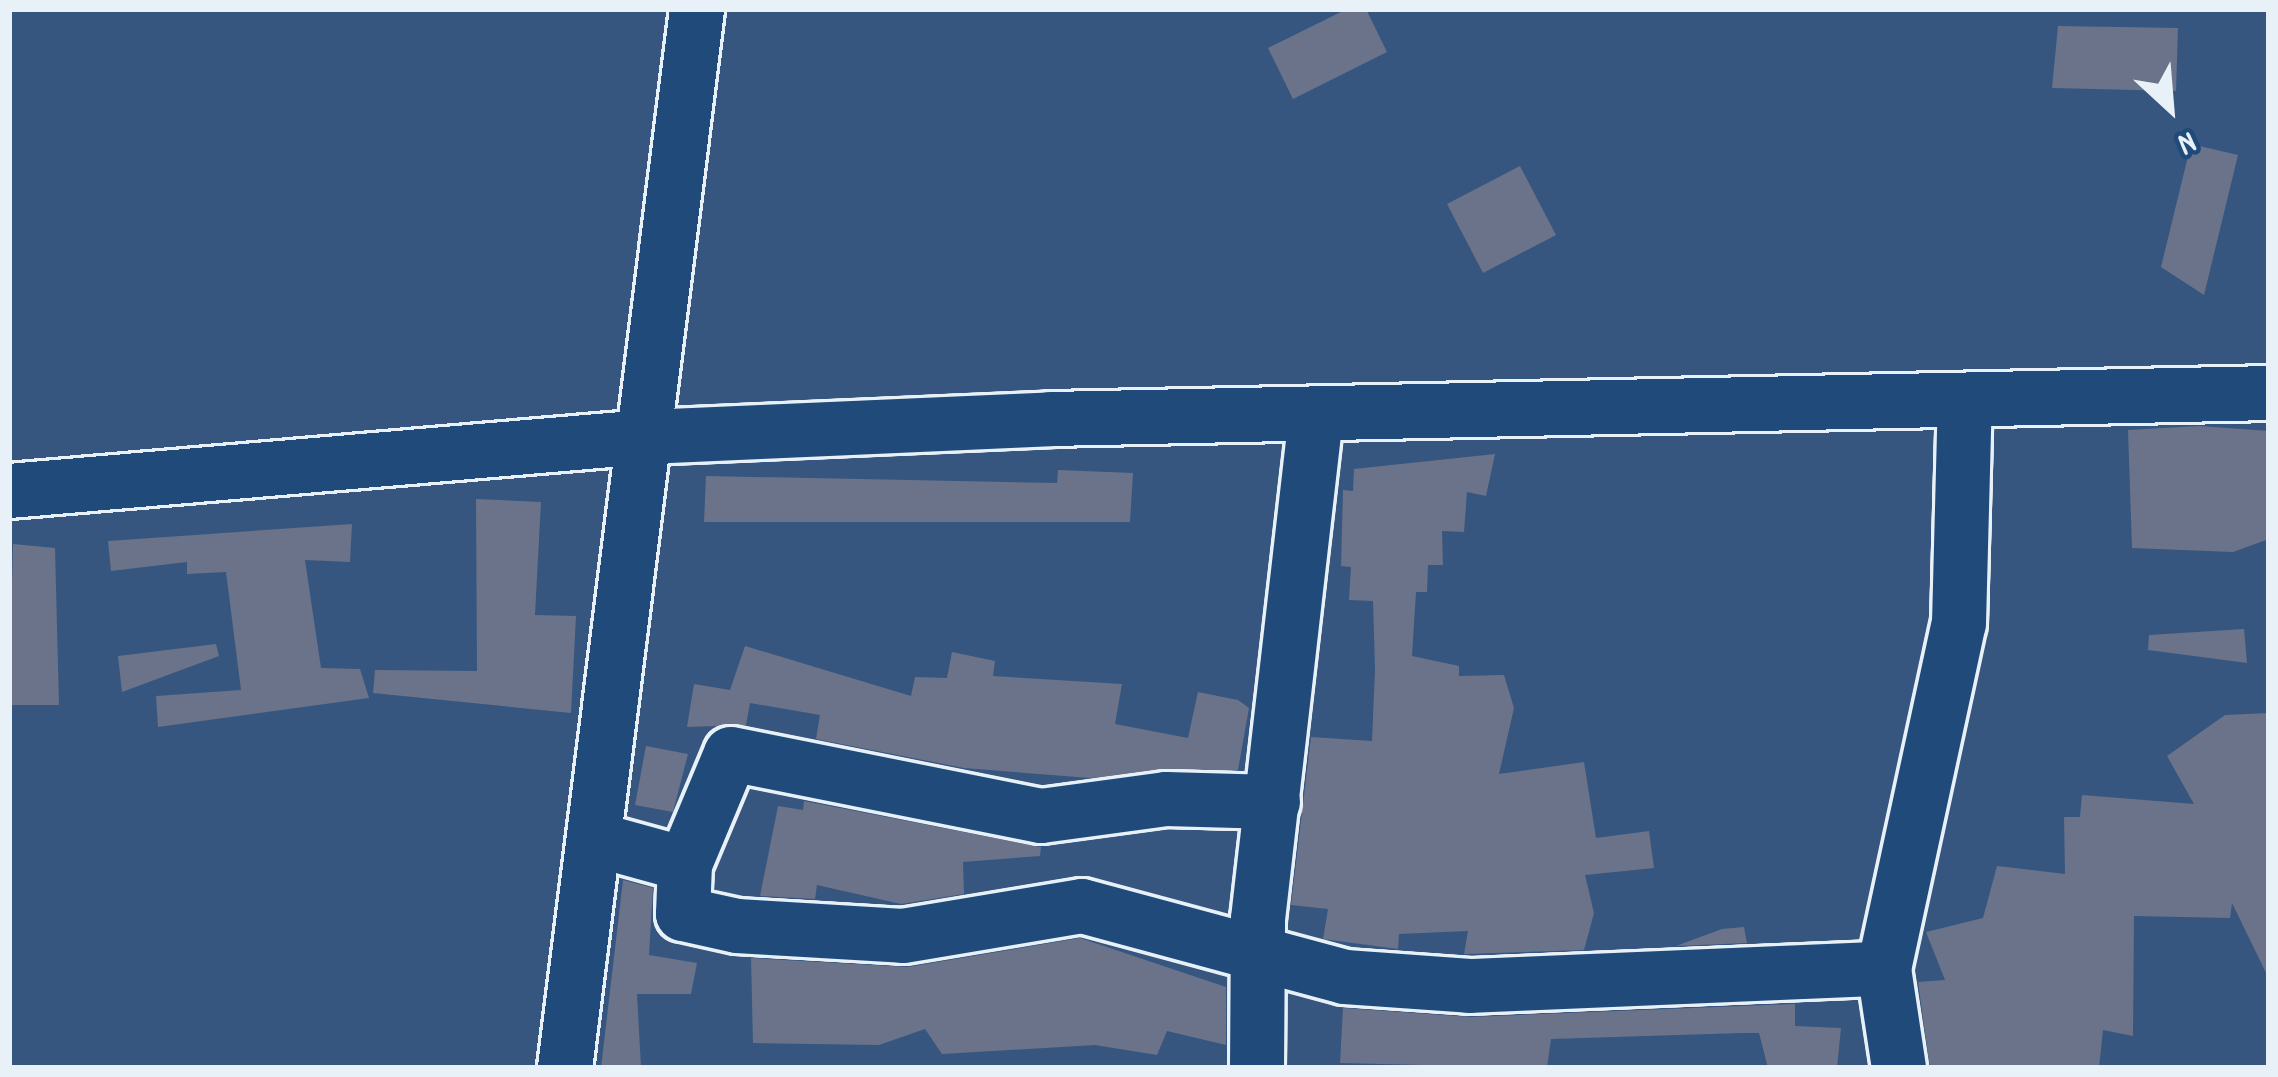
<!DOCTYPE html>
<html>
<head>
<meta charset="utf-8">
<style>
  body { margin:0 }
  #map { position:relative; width:2278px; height:1077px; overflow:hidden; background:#36567f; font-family:Dekko,sans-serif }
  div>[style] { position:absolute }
  .building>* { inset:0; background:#6a738a }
  .roads { filter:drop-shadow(3px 0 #e8f1f8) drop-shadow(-3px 0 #e8f1f8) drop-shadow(0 3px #e8f1f8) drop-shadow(0 -3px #e8f1f8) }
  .minor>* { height:54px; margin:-27px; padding:0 27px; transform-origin:27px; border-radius:27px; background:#1f4a7a }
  span { translate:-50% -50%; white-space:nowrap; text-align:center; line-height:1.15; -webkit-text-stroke:10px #1f4a7a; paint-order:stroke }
  .frame { position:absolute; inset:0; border:12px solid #e8f1f8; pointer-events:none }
  .north { position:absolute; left:2110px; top:48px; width:120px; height:120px; -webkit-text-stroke:9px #1f4a7a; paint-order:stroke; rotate:154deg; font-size:33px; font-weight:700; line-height:48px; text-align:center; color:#e8f1f8 }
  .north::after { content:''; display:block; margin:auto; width:42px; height:54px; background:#e8f1f8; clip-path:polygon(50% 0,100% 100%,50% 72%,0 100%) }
</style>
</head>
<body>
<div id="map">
  <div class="building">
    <div style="clip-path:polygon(1347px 9px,1366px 9px,1387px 52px,1293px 99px,1268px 48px)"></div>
    <div style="clip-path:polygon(2058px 26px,2178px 28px,2176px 91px,2052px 88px)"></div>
    <div style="clip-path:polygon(2191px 144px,2238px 155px,2204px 295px,2161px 267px)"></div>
    <div style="clip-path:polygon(1520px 166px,1556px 235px,1483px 273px,1447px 204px)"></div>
    <div style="clip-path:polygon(2199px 426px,2269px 431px,2269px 539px,2233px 552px,2132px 548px,2128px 430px)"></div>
    <div style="clip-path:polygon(1495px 454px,1486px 496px,1467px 492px,1464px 532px,1442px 531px,1443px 565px,1428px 565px,1427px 592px,1416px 592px,1412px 656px,1459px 666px,1459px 676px,1504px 675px,1514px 708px,1499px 774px,1584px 762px,1596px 838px,1649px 831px,1654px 868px,1585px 875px,1594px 913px,1584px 950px,1464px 954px,1468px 931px,1399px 934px,1398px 949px,1323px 939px,1328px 909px,1291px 905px,1311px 737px,1372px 741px,1375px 670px,1373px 601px,1349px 600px,1351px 567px,1341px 566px,1343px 490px,1353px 491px,1354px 469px)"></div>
    <div style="clip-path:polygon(1058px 470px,1133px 473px,1130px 522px,704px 522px,706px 476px,1057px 483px)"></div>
    <div style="clip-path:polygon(476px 499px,541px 502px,535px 615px,576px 616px,571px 713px,373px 693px,375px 670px,477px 671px)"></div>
    <div style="clip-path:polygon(352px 524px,350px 562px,305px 560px,321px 668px,360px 669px,369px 698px,158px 727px,156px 696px,241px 690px,226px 572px,187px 574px,187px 562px,111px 571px,108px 541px)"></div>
    <div style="clip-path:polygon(13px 544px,55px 548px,59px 705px,9px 705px)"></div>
    <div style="clip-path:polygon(2244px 629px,2247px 663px,2148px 650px,2149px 635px)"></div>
    <div style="clip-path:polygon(216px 644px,219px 656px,122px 692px,118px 656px)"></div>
    <div style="clip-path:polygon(745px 646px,911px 696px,915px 677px,947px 678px,952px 652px,995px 661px,993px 676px,1122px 684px,1115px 724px,1188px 738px,1198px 692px,1238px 700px,1249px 708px,1238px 770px,1090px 778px,964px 768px,816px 739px,820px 715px,750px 703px,746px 725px,687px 727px,694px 684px,730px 690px)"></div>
    <div style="clip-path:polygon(2269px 713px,2269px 979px,2232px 903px,2230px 918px,2134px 916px,2133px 1036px,2103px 1030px,2099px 1068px,1930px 1068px,1918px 982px,1945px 980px,1926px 932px,1983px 918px,1997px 866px,2065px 874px,2064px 817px,2080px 817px,2082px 795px,2194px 804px,2167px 756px,2225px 715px)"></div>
    <div style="clip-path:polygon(646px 746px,688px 754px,673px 812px,635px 805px)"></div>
    <div style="clip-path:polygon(804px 801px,1041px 847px,1040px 856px,963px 862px,964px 894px,901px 904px,817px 885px,815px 899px,760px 896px,778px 806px,803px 810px)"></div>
    <div style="clip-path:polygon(623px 880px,653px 888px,649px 955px,697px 963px,691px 994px,637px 994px,641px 1067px,601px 1068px)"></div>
    <div style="clip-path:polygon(1744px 927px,1747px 943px,1676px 946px,1722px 929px)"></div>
    <div style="clip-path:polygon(1080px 938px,1226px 987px,1226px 1045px,1167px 1031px,1157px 1055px,1095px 1045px,942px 1054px,925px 1029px,879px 1045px,753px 1043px,751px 958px,908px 967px)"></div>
    <div style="clip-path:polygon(1795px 1004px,1795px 1026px,1841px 1028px,1837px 1068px,1768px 1068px,1759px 1033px,1743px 1033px,1551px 1039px,1547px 1068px,1340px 1063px,1343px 1008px,1471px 1017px)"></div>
  </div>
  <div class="roads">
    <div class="minor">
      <div style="left:9px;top:491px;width:638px;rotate:-4.85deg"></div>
      <div style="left:645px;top:437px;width:406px;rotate:-2.5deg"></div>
      <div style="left:1051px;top:419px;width:1218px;rotate:-1.22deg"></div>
      <div style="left:594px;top:839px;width:94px;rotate:15.4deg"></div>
      <div style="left:685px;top:864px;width:50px;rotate:92.3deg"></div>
      <div style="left:683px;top:914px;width:55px;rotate:12.5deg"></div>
      <div style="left:737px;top:926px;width:166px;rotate:3.4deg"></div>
      <div style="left:903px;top:936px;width:181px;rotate:-9.5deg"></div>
      <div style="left:1082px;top:906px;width:272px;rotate:15.1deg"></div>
      <div style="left:1345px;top:977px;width:125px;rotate:4.1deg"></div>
      <div style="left:1470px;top:986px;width:414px;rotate:-2.4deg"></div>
      <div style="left:685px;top:864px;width:119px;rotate:-67.3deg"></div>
      <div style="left:731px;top:754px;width:316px;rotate:11.3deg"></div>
      <div style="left:1041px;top:816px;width:126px;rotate:-7.7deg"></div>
      <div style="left:1166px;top:799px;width:107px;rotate:1.6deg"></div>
      <div style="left:565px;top:1068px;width:1067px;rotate:-82.89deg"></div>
      <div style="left:1257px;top:1068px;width:149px;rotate:-89.6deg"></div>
      <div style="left:1258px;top:919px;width:506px;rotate:-83.42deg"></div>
      <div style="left:1899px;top:1068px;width:100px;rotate:-98.6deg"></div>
      <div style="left:1884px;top:969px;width:354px;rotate:-77.8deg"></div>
      <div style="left:1959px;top:623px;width:223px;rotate:-88.5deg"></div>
    </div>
  </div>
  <div class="frame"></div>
  <div class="north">N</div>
</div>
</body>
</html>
